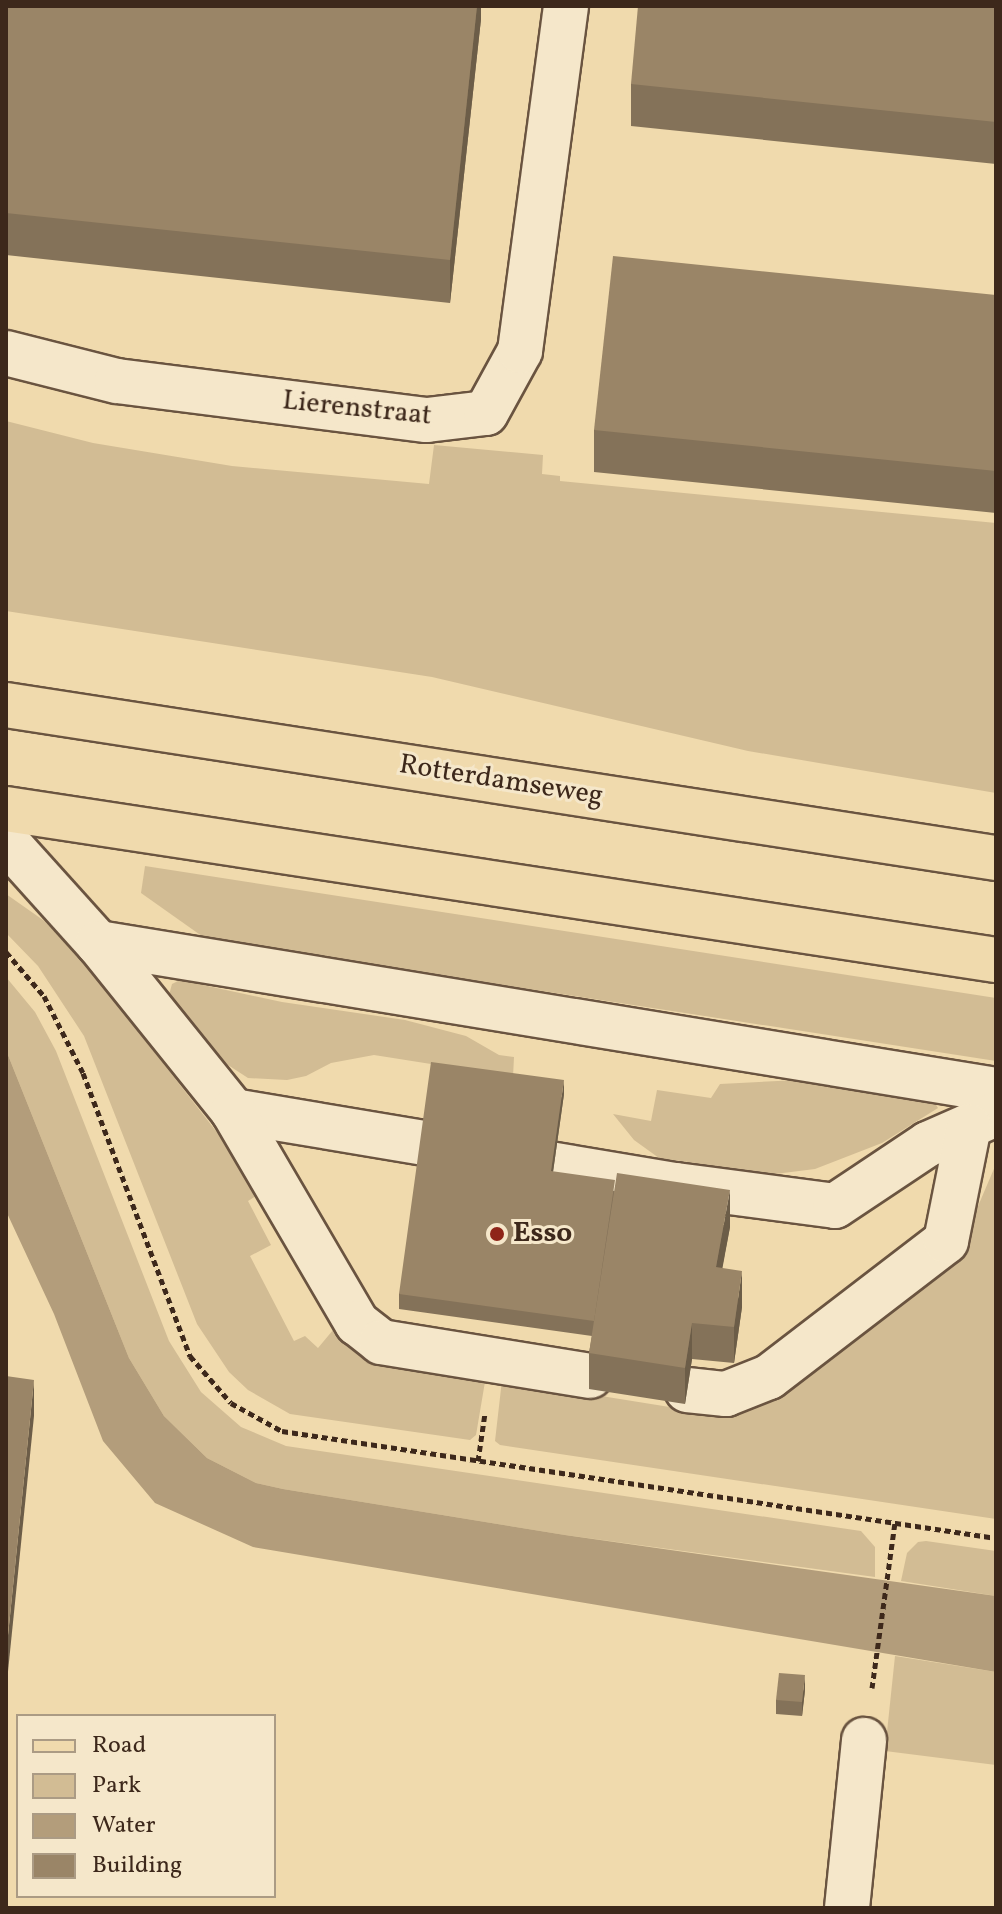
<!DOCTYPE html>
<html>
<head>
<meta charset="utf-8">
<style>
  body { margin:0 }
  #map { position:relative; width:1002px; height:1914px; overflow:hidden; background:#f0daad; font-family:Vollkorn,serif }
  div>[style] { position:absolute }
  .green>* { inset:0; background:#d2bc94 }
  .water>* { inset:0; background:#b39d7b }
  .path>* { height:5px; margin-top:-2.5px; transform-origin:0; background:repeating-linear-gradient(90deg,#3d281b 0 6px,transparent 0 10px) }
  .roads { filter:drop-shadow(2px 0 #6a5440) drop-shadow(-2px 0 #6a5440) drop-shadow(0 2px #6a5440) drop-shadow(0 -2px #6a5440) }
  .minor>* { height:44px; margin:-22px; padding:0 22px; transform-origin:22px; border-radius:22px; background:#f5e7ca }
  .major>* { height:44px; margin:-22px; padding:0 22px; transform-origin:22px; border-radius:22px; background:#f0daad }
  .wall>* { inset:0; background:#847259 }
  .shaded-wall>* { inset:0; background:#6c5d48 }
  .building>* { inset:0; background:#9a8567 }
  .dots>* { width:22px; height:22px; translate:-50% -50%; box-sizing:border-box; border:4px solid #f5e7ca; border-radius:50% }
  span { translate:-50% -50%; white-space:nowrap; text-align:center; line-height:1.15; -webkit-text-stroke:6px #f5e7ca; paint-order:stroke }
  .street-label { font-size:28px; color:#3d281b }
  .poi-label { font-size:28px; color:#3d281b; font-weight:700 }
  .left { translate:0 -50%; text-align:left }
  .frame { position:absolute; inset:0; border:8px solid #3d281b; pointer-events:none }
  .legend { position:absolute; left:16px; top:1714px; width:260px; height:184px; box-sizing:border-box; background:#f5e7ca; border:2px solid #ab9b84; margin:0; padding:10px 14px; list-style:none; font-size:24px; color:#3d281b }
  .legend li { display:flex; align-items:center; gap:16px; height:40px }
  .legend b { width:40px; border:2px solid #ab9b84 }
</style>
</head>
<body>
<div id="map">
  <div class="green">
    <div style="clip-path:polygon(6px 421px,93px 443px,232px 466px,429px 484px,434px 445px,543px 455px,542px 474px,560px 476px,560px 481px,996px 523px,996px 793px,748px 751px,432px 677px,6px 611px)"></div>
    <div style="clip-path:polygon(145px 866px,996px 998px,996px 1061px,206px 939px,141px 893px)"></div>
    <div style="clip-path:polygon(6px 894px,43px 920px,77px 953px,237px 1158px,259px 1194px,248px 1201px,271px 1245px,250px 1256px,294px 1341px,305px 1336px,318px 1348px,333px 1330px,348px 1340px,487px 1370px,476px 1435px,470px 1440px,290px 1414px,248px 1390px,229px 1372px,197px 1324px,84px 1036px,38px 966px,6px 933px)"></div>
    <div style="clip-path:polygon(6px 977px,35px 1012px,56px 1051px,169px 1341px,201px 1392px,241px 1427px,286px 1446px,861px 1531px,875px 1547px,875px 1577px,565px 1535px,283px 1489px,256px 1483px,207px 1458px,164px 1416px,129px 1358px,6px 1050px)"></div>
    <div style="clip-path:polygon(180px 980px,282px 1002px,405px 1020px,466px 1036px,499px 1055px,514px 1057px,513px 1077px,374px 1055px,331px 1063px,306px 1076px,287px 1080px,248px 1078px,228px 1065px,169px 995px,172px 984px)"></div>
    <div style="clip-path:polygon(799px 1080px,932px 1098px,938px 1108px,882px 1143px,815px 1169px,775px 1174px,659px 1158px,634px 1140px,613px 1114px,651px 1121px,657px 1090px,711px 1098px,720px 1084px)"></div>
    <div style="clip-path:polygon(996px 1164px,996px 1519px,500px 1445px,495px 1441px,502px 1380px,682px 1409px,768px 1396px,932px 1283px,955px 1260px)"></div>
    <div style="clip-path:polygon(926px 1541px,996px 1551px,996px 1596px,901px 1581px,907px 1553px,918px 1542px)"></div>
    <div style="clip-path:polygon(895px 1656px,996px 1672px,996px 1765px,885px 1751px)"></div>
  </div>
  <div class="water">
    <div style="clip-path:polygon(6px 1050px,129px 1358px,164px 1416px,207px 1458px,256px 1483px,283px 1489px,565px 1535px,996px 1596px,996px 1672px,253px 1547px,155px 1503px,103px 1441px,54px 1314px,6px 1211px)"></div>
  </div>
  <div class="path">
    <div style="left:6px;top:952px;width:58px;rotate:49.2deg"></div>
    <div style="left:44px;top:996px;width:86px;rotate:63.1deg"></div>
    <div style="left:83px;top:1073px;width:303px;rotate:69.3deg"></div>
    <div style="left:190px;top:1356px;width:62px;rotate:48.9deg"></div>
    <div style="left:231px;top:1403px;width:58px;rotate:28.8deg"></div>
    <div style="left:282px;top:1431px;width:722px;rotate:8.52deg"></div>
    <div style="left:478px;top:1461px;width:49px;rotate:-81.7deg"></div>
    <div style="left:872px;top:1688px;width:167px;rotate:-82.1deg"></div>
  </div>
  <div class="roads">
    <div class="minor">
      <div style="left:6px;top:353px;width:114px;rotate:14.2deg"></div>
      <div style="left:117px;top:381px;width:312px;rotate:7.2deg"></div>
      <div style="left:427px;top:420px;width:59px;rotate:-6.8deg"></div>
      <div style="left:486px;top:413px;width:71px;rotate:-61.3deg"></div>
      <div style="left:520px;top:351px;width:348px;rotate:-82.4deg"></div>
      <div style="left:6px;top:841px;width:137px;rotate:48deg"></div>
      <div style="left:98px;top:943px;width:910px;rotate:9.3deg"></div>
      <div style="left:98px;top:943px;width:216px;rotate:51.2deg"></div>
      <div style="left:233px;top:1111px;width:449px;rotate:9.5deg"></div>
      <div style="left:676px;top:1185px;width:160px;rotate:7.5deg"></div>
      <div style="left:835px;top:1206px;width:112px;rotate:-33.7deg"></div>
      <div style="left:928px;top:1144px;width:74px;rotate:-23.8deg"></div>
      <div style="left:233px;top:1111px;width:246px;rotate:59.7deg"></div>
      <div style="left:357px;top:1323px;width:31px;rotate:38deg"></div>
      <div style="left:381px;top:1342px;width:212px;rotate:9.2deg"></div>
      <div style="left:687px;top:1390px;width:39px;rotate:6deg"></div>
      <div style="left:726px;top:1394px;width:46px;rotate:-21.6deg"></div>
      <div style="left:769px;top:1377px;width:223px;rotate:-37.5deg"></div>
      <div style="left:946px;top:1241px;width:117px;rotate:-78.7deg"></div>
      <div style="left:847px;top:1908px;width:169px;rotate:-84.2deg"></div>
    </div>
    <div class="major">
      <div style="left:6px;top:705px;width:1002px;rotate:8.79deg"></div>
      <div style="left:6px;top:809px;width:1001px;rotate:8.67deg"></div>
    </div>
  </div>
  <div class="wall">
    <div style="clip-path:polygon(6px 6px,481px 6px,481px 19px,450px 303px,6px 255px)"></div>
    <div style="clip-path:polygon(996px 6px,996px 164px,631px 126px,631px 84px)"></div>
    <div style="clip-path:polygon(996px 295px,996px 513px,594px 472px,594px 430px)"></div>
    <div style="clip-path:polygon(564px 1094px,553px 1172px,730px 1227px,722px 1268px,742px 1307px,734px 1363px,692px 1359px,685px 1404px,589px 1389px,589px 1353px,592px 1336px,399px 1309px,399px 1294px)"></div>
    <div style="clip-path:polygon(805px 1690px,802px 1716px,776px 1714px,776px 1700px)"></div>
    <div style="clip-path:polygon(996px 1827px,996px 1886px,994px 1886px,994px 1843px)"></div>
  </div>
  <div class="shaded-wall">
    <div style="clip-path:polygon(477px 6px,481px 6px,481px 19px,450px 303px,450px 260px)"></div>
    <div style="clip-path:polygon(564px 1080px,564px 1094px,551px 1186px,551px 1171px)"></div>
    <div style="clip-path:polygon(730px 1190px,730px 1227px,716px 1303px,716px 1267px)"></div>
    <div style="clip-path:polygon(742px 1271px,742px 1307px,734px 1363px,734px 1327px)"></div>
    <div style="clip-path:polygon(692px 1323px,692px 1359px,685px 1404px,685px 1368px)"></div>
    <div style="clip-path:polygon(34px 1380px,34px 1416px,6px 1691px,6px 1655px)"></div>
    <div style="clip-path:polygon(805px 1675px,805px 1690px,802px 1716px,802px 1702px)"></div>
  </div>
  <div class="building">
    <div style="clip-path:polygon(6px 6px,477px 6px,450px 260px,6px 213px)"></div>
    <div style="clip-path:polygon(638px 6px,996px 6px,996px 122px,631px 84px)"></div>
    <div style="clip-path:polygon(613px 256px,996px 295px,996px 471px,594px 430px)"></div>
    <div style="clip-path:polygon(431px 1062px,564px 1080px,551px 1171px,615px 1180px,594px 1321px,399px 1294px)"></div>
    <div style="clip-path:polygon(617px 1173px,730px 1190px,716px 1267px,742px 1271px,734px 1327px,692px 1323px,685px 1368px,589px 1353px)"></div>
    <div style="clip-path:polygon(6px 1375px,6px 1376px,34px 1380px,6px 1655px)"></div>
    <div style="clip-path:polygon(779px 1673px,805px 1675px,802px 1702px,776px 1700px)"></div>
  </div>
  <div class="dots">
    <div style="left:497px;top:1234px;background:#8f2418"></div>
  </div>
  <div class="street-label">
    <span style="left:357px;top:409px;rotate:6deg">Lierenstraat</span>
    <span style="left:501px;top:781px;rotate:9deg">Rotterdamseweg</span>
  </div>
  <div class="poi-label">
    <span class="left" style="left:513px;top:1234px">Esso</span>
  </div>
  <div class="frame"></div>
  <ul class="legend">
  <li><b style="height:10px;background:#f0daad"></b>Road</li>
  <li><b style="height:22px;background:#d2bc94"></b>Park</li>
  <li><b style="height:22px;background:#b39d7b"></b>Water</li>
  <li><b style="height:22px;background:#9a8567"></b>Building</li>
  </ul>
</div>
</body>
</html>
